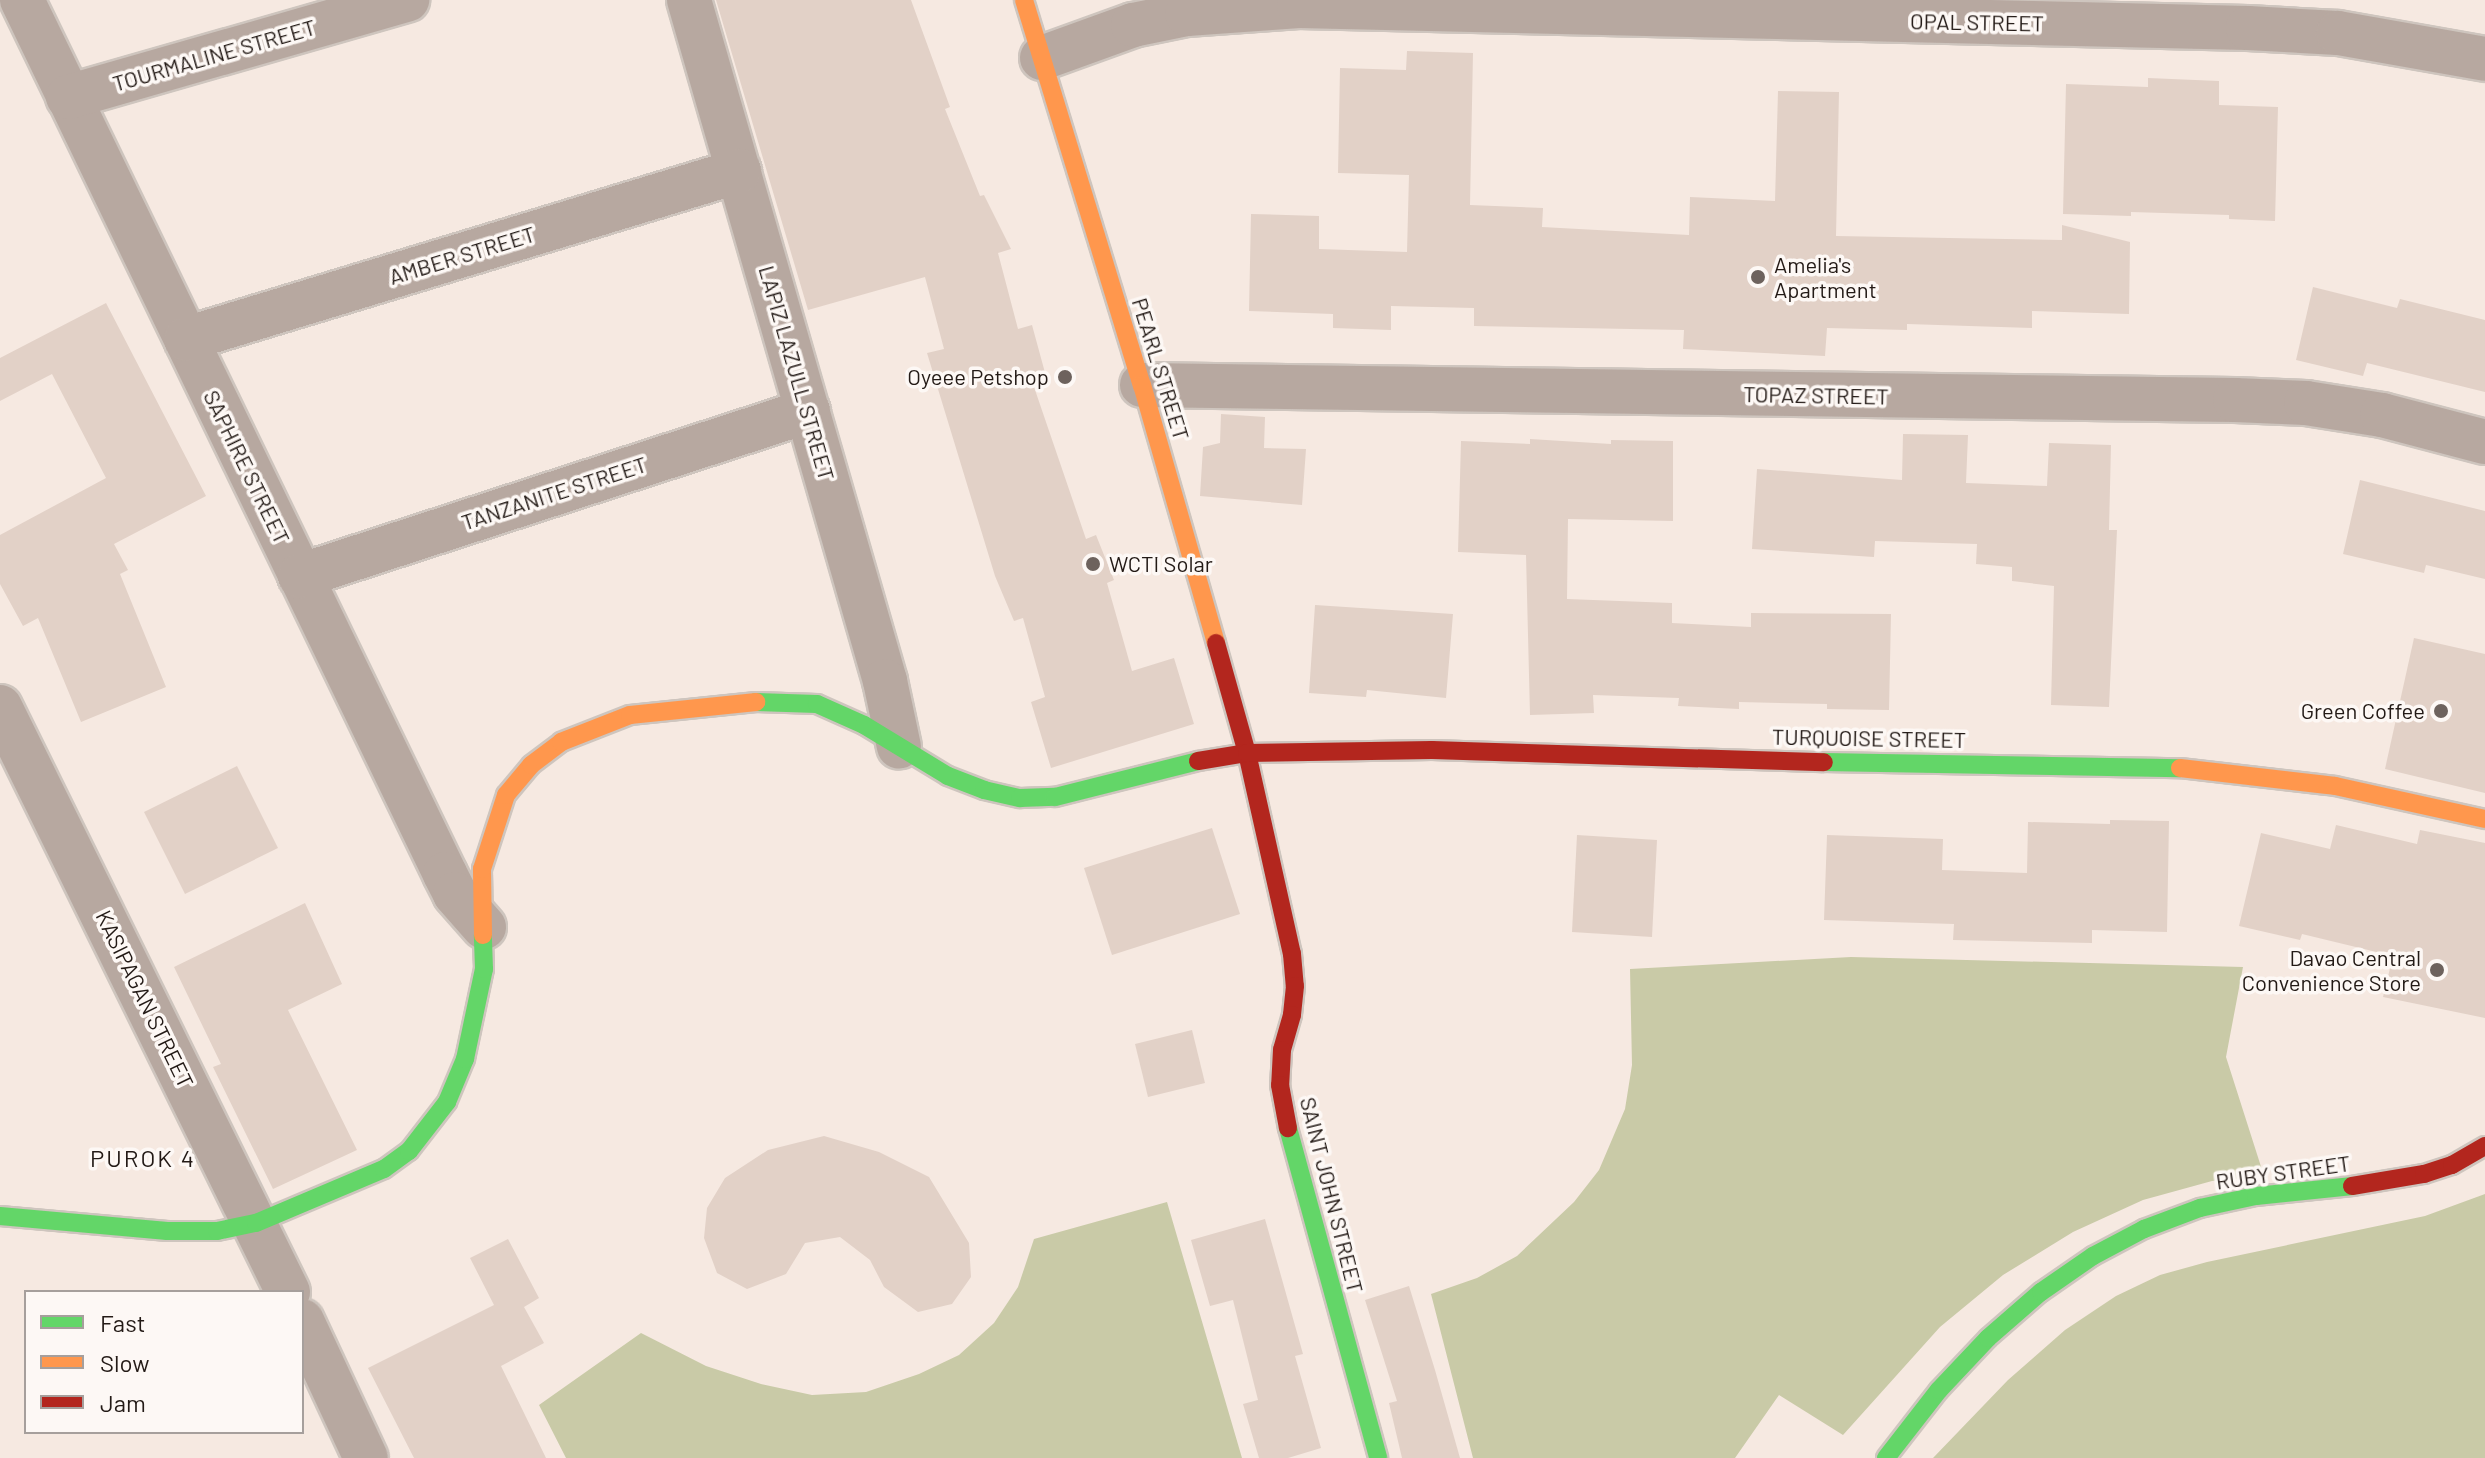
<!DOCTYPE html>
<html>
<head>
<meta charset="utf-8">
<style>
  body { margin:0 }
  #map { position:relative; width:2485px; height:1458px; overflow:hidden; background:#f6e9e1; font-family:Barlow,sans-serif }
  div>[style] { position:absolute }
  .forest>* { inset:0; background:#c9caa7 }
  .building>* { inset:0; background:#e2d1c7 }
  .roads { filter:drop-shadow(2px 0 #cec5be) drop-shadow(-2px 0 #cec5be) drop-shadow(0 2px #cec5be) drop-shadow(0 -2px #cec5be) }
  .street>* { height:44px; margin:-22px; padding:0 22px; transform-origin:22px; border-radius:22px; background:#b7a8a0 }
  .fast>* { height:18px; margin:-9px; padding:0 9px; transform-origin:9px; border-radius:9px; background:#63d668 }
  .slow>* { height:18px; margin:-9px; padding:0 9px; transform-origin:9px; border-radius:9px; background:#ff974d }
  .jam>* { height:18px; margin:-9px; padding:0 9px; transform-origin:9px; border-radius:9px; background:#b3261e }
  .dots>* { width:22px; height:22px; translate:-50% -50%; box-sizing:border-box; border:4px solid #fdf8f5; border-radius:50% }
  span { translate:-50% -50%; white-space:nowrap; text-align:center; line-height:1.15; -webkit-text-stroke:7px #fdf8f5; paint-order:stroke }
  .street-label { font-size:22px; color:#231a16 }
  .poi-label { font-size:22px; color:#231a16 }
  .left { translate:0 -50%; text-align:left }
  .right { translate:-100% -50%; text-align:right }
  .neighbourhood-label { font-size:24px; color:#231a16; letter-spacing:2px }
  .legend { position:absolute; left:24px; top:1290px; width:280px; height:144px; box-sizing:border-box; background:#fdf8f5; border:2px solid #a69f9c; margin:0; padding:10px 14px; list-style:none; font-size:24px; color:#231a16 }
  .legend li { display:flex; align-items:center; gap:16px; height:40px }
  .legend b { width:40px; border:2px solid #a69f9c }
</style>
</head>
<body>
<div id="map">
  <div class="forest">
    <div style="clip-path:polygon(1851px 957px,2243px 967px,2226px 1057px,2264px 1176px,2212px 1181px,2143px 1200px,2073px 1232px,2003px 1275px,1940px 1327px,1843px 1435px,1779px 1395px,1735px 1458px,1473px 1458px,1431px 1294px,1477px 1278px,1517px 1256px,1574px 1202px,1599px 1170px,1625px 1109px,1632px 1065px,1630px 969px)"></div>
    <div style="clip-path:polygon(2485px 1194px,2485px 1458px,1933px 1458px,2008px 1380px,2065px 1330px,2116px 1296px,2160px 1275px,2207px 1262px,2425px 1216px)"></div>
    <div style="clip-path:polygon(1167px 1202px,1242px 1458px,566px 1458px,539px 1405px,641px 1333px,706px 1366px,761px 1384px,812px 1395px,866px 1392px,919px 1374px,959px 1355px,994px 1323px,1018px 1287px,1034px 1239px)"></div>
  </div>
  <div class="building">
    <div style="clip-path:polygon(716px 0,911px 0,950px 107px,945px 109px,980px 196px,984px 195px,1011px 249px,998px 253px,1018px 329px,1032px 325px,1047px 380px,1033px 384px,1086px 539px,1096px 535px,1114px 580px,1107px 583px,1132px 671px,1174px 658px,1194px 724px,1051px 768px,1031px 702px,1045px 697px,1023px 618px,1014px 621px,995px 576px,927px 353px,944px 349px,925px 277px,808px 310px)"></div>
    <div style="clip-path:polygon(1407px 51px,1473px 53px,1470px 205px,1543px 208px,1542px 227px,1689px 235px,1690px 197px,1775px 201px,1778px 91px,1839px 92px,1836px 236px,2062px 240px,2062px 225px,2130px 242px,2129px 314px,2032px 311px,2032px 328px,1907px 324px,1907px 330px,1827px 328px,1825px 356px,1683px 349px,1684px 330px,1474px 326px,1474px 308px,1391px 306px,1391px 330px,1333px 328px,1333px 314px,1249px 311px,1251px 214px,1319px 216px,1319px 249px,1407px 252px,1409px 175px,1338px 173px,1340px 68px,1406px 70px)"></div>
    <div style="clip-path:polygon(2148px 78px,2219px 81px,2219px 105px,2278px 107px,2275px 221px,2229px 219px,2229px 215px,2131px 212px,2131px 216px,2063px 214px,2066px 84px,2148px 87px)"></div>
    <div style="clip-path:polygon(2313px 287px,2397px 308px,2400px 299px,2485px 320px,2485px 392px,2367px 363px,2363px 376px,2296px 360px)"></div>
    <div style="clip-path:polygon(106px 303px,206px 496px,114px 544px,128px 570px,120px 574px,166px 687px,81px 722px,38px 618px,23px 626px,0 584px,0 535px,106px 478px,52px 374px,0 401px,0 358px)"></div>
    <div style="clip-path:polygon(1221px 414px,1265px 417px,1264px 448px,1306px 449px,1302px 505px,1200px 496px,1203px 447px,1220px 443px)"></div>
    <div style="clip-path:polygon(1903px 434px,1968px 435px,1966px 483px,2047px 486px,2049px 443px,2111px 445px,2109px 530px,2117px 530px,2109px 707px,2051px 705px,2054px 586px,2012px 581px,2012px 567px,1976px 564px,1977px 544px,1875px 541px,1874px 557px,1752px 549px,1757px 469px,1902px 480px)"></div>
    <div style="clip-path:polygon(1530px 439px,1611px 444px,1611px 440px,1673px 441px,1673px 521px,1568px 519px,1567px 599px,1672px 603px,1672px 623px,1751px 627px,1751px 613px,1891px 614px,1889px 710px,1827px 709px,1827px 704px,1739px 702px,1739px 709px,1678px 706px,1679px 698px,1593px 695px,1594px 713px,1530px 715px,1526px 555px,1458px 552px,1461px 441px,1530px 444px)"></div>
    <div style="clip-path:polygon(2360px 480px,2485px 511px,2485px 579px,2426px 565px,2424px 573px,2343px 554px)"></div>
    <div style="clip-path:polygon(1315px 605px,1453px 614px,1446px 698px,1367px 690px,1366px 697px,1309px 693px)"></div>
    <div style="clip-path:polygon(2414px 638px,2485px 654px,2485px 793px,2385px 769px)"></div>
    <div style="clip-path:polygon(237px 766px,278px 848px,185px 894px,144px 812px)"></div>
    <div style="clip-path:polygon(2110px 820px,2169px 821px,2167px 932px,2092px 930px,2092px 943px,1953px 940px,1954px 924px,1824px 920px,1827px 835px,1943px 839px,1942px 870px,2027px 873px,2028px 822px,2110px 824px)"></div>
    <div style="clip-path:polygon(2336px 825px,2417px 844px,2420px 830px,2485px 843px,2485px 1018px,2383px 997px,2393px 956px,2302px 934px,2300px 940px,2239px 926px,2261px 833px,2330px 849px)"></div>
    <div style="clip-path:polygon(1212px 828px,1240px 914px,1112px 955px,1084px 868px)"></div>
    <div style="clip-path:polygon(1577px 835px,1657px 840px,1652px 937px,1572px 932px)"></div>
    <div style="clip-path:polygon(305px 903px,342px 984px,288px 1010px,357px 1150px,273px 1189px,213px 1067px,221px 1064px,174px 967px)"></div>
    <div style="clip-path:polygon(1192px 1030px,1205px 1083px,1148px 1097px,1135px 1044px)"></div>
    <div style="clip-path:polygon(824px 1136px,879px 1152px,929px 1177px,969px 1243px,971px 1277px,952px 1304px,918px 1312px,884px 1287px,870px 1260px,840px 1237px,805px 1243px,786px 1274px,747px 1289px,717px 1273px,704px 1238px,707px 1208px,725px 1178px,768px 1150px)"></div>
    <div style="clip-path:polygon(1265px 1219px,1303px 1354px,1295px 1356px,1321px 1448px,1288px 1458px,1259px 1458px,1243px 1404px,1258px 1400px,1233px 1300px,1210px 1306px,1191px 1240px)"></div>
    <div style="clip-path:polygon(508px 1239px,539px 1298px,524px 1307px,544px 1343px,501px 1366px,546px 1458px,414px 1458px,368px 1368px,494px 1305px,470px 1258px)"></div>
    <div style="clip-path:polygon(1409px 1286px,1435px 1370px,1460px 1458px,1402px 1458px,1389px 1403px,1397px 1401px,1365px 1300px)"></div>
  </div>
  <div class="roads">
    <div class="street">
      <div style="left:22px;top:0;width:971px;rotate:64.17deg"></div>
      <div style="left:445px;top:874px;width:22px;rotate:63deg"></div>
      <div style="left:455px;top:894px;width:44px;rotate:48.7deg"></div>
      <div style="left:689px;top:0;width:709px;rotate:73.94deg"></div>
      <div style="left:885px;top:681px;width:67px;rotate:78deg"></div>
      <div style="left:1042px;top:58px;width:97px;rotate:-19.9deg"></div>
      <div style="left:1133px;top:25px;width:55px;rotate:-11.5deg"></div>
      <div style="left:1187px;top:14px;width:112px;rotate:-4.1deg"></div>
      <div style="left:1299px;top:6px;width:949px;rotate:1.33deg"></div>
      <div style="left:2248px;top:28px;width:90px;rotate:3.2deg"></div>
      <div style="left:2338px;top:33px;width:149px;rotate:10deg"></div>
      <div style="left:68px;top:97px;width:353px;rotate:-16deg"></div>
      <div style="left:186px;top:339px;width:578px;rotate:-16.9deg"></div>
      <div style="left:1142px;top:385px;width:1093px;rotate:0.79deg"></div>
      <div style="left:2235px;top:400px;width:71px;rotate:2.4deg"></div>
      <div style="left:2306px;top:403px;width:77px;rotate:9deg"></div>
      <div style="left:2382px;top:415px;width:106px;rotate:14.7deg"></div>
      <div style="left:300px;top:576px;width:534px;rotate:-17.99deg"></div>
      <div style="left:0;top:707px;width:652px;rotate:63.79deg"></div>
      <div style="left:302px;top:1321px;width:151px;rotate:65deg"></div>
    </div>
    <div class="fast">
      <div style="left:756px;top:702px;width:61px;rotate:1.9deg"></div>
      <div style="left:817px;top:704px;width:51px;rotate:24.1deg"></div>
      <div style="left:864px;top:725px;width:98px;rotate:31.3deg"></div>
      <div style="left:948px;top:776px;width:39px;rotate:21deg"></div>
      <div style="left:984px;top:790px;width:37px;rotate:13deg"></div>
      <div style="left:1020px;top:798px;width:35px;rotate:-2deg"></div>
      <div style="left:1055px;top:797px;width:147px;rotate:-14.1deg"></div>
      <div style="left:1824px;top:762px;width:356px;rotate:1deg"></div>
      <div style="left:1288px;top:1128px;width:342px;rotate:74.7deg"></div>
      <div style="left:0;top:1216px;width:168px;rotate:5.1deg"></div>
      <div style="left:167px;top:1231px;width:50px"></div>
      <div style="left:217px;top:1231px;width:40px;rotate:-12deg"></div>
      <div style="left:256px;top:1223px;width:139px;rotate:-22.9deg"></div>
      <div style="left:384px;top:1169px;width:31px;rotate:-36deg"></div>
      <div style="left:409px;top:1151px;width:62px;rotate:-52.2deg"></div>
      <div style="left:447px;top:1102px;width:47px;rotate:-67.3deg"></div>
      <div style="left:465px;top:1059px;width:92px;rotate:-78.1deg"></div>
      <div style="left:484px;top:969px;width:34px;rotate:-92deg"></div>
      <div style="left:1886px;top:1458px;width:86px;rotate:-52.1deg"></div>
      <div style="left:1939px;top:1390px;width:71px;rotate:-46.7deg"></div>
      <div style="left:1988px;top:1338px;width:70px;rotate:-41deg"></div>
      <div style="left:2041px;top:1292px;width:63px;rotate:-34.7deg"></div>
      <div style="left:2093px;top:1256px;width:58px;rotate:-27.9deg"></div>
      <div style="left:2144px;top:1229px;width:60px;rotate:-20.6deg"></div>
      <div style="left:2200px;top:1208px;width:57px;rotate:-12.1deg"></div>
      <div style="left:2256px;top:1196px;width:97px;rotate:-5.9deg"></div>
    </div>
    <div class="slow">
      <div style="left:1024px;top:0;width:403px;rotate:73deg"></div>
      <div style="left:1142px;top:385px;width:268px;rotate:74deg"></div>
      <div style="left:2180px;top:768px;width:156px;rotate:6.6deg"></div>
      <div style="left:2335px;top:786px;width:154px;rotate:12.4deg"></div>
      <div style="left:483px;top:935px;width:66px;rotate:-90.9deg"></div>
      <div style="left:482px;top:869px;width:78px;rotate:-72deg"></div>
      <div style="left:506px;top:795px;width:39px;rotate:-50deg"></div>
      <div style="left:531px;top:765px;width:38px;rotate:-37deg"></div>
      <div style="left:561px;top:742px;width:74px;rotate:-21.4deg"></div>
      <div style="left:630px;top:715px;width:127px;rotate:-5.9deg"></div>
    </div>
    <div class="jam">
      <div style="left:1216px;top:643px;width:114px;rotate:74.3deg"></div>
      <div style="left:1247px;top:753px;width:206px;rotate:77.4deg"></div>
      <div style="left:1292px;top:954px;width:32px;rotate:85deg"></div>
      <div style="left:1295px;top:986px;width:29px;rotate:96deg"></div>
      <div style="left:1292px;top:1015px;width:36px;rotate:106deg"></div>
      <div style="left:1282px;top:1050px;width:35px;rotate:93deg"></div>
      <div style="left:1280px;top:1085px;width:44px;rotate:79.5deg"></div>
      <div style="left:1198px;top:761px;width:50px;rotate:-9.3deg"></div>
      <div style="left:1247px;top:753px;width:185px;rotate:-0.9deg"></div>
      <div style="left:1432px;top:750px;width:392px;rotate:1.8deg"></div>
      <div style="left:2352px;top:1186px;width:73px;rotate:-9.5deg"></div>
      <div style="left:2424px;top:1174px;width:29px;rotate:-18deg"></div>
      <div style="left:2452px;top:1165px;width:38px;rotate:-30deg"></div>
    </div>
  </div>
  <div class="dots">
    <div style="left:1758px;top:277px;background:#6d625d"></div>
    <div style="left:1065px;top:377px;background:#6d625d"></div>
    <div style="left:1093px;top:564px;background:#6d625d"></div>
    <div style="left:2441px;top:711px;background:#6d625d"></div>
    <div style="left:2437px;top:970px;background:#6d625d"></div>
  </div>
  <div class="street-label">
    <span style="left:1977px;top:22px;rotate:1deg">OPAL STREET</span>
    <span style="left:214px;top:55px;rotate:-16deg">TOURMALINE STREET</span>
    <span style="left:462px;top:255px;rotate:-17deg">AMBER STREET</span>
    <span style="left:1161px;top:369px;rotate:73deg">PEARL STREET</span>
    <span style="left:797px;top:373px;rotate:74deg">LAPIZ LAZULL STREET</span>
    <span style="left:1816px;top:395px;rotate:1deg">TOPAZ STREET</span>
    <span style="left:247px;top:467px;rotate:64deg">SAPHIRE STREET</span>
    <span style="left:554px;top:493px;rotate:-18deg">TANZANITE STREET</span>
    <span style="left:1869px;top:738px;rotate:1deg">TURQUOISE STREET</span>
    <span style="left:145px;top:999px;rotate:64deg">KASIPAGAN STREET</span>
    <span style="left:2283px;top:1172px;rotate:-8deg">RUBY STREET</span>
    <span style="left:1332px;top:1195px;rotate:76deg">SAINT JOHN STREET</span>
  </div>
  <div class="poi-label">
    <span class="left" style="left:1774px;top:277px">Amelia's<br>Apartment</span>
    <span class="right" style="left:1049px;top:377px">Oyeee Petshop</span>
    <span class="left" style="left:1109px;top:564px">WCTI Solar</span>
    <span class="right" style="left:2425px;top:711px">Green Coffee</span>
    <span class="right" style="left:2421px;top:970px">Davao Central<br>Convenience Store</span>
  </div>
  <div class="neighbourhood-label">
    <span style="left:143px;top:1158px">PUROK 4</span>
  </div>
  <ul class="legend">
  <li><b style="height:10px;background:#63d668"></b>Fast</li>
  <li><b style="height:10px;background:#ff974d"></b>Slow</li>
  <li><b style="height:10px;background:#b3261e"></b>Jam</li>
  </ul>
</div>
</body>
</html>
